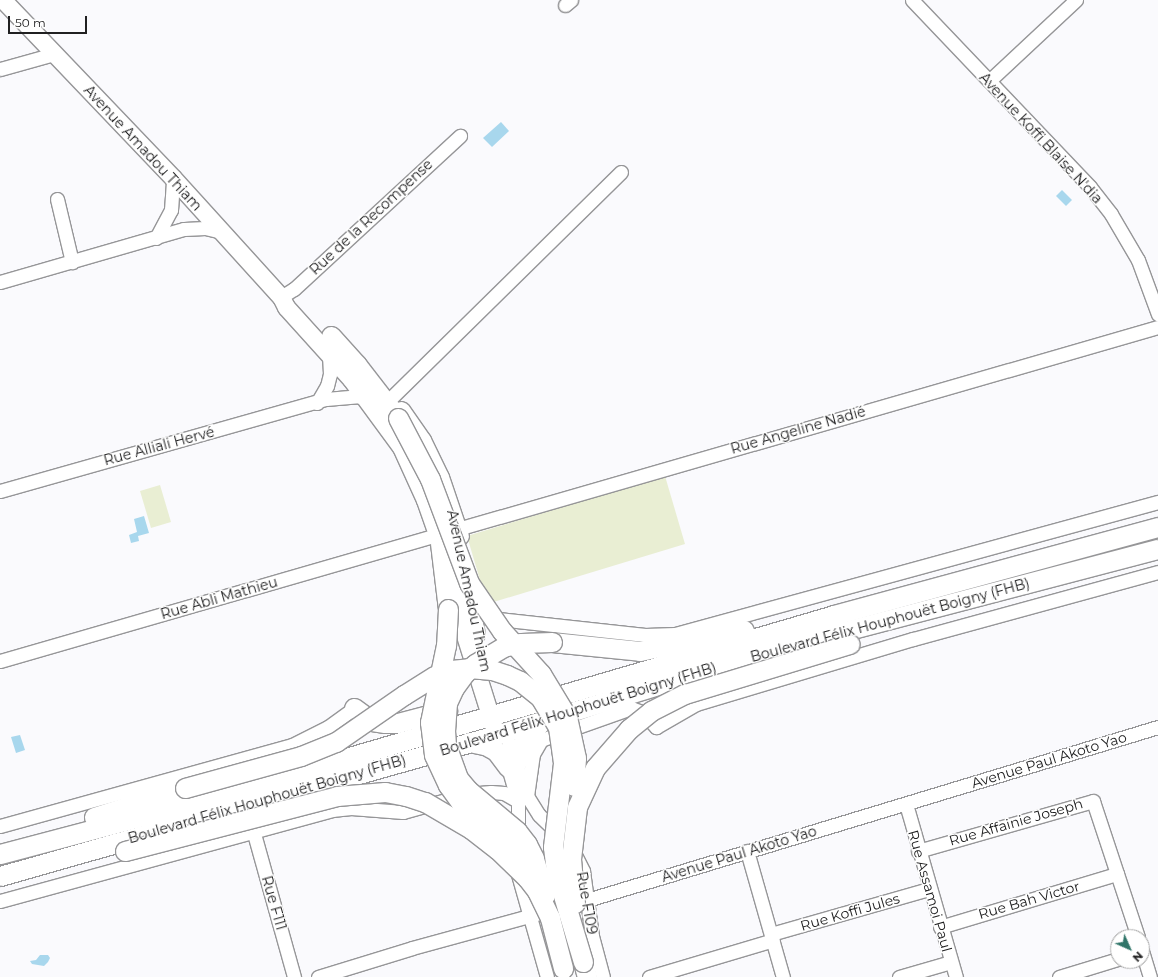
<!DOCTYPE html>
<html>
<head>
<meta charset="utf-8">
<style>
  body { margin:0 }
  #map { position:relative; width:1158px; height:977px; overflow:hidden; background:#fafafd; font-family:Montserrat,sans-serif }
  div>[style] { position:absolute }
  .green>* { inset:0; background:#e9eed3 }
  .water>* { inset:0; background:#a8d7ed }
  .roads { filter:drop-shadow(1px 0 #969698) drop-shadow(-1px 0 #969698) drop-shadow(0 1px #969698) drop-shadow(0 -1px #969698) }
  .minor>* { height:13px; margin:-6.5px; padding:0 6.5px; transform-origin:6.5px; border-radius:6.5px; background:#fff }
  .major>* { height:17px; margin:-8.5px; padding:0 8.5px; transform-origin:8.5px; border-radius:8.5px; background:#fff }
  .highway>* { height:19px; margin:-9.5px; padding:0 9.5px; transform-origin:9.5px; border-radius:9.5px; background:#fff }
  .bridges { filter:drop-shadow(1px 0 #969698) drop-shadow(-1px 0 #969698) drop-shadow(0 1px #969698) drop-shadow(0 -1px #969698) }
  .highway-bridge>* { height:19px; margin:-9.5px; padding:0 9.5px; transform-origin:9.5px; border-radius:9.5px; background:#fff }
  span { translate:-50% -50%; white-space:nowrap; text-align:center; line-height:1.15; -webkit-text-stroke:3px #fff; paint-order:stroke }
  .street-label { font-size:14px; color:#202021 }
  .north { position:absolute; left:1110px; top:929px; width:40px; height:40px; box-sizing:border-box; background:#fff; border:1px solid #a6a6a6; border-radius:50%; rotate:135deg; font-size:11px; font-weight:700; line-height:16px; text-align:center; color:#202021 }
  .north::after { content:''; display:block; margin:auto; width:14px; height:18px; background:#307569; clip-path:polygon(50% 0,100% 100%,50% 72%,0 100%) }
  .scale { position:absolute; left:8px; top:16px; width:79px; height:18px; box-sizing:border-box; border:2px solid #202021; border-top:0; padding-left:5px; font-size:12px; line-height:14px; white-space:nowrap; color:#202021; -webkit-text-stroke:3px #fff; paint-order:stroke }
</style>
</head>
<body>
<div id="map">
  <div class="green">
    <div style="clip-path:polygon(665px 476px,685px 544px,487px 604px,467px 536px)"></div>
    <div style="clip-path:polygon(160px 485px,171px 522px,151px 528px,140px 491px)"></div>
  </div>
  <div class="water">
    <div style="clip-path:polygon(501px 122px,509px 131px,492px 147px,483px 138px)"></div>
    <div style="clip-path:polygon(1062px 190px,1072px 200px,1066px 206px,1056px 196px)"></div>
    <div style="clip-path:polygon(144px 516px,149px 533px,138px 536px,139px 541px,131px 543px,129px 535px,137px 532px,134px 519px)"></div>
    <div style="clip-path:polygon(20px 735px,25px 750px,16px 753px,11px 737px)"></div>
    <div style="clip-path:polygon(40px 955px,48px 955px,50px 958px,48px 962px,44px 966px,32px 964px,30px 961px,36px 960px)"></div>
  </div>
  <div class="roads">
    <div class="minor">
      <div style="left:912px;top:0;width:258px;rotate:46.4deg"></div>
      <div style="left:1090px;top:187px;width:34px;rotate:52deg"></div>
      <div style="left:1111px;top:214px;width:53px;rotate:59.6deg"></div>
      <div style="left:1138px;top:260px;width:58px;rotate:69.7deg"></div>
      <div style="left:565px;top:5px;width:8px;rotate:-40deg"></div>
      <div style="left:0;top:69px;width:56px;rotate:-15.5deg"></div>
      <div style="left:989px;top:81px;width:119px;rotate:-43deg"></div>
      <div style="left:57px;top:199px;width:65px;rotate:76.6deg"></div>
      <div style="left:156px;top:238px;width:32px;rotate:-62deg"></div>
      <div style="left:171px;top:210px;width:32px;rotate:-86deg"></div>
      <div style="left:0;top:282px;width:191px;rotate:-16.1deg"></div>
      <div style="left:184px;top:229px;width:21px;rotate:-3deg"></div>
      <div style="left:205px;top:228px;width:17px;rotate:13deg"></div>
      <div style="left:281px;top:297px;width:15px;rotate:-32deg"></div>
      <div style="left:294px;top:289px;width:226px;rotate:-42.7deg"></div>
      <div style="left:392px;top:397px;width:321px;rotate:-44.5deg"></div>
      <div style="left:317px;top:403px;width:20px;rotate:-60deg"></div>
      <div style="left:327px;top:386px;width:12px;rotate:-76deg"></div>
      <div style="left:330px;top:374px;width:20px;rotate:-93deg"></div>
      <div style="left:0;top:491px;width:339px;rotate:-15.8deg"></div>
      <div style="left:326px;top:399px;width:32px;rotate:-5deg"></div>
      <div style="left:358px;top:396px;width:11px;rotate:22deg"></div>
      <div style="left:489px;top:618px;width:157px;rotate:6.2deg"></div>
      <div style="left:645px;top:635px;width:30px;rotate:-2deg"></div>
      <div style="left:675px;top:634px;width:501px;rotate:-15.29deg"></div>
      <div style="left:0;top:661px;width:1205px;rotate:-16.09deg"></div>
      <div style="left:505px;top:732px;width:68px;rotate:71deg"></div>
      <div style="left:527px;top:796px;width:22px;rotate:58deg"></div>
      <div style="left:539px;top:815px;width:43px;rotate:44.1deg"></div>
      <div style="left:570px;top:845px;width:29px;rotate:63deg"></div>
      <div style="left:583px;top:871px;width:66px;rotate:82.1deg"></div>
      <div style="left:592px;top:936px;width:42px;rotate:75deg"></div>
      <div style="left:508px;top:767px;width:35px;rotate:74deg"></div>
      <div style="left:518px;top:801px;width:37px;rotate:90deg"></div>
      <div style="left:527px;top:796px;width:42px;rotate:-81.9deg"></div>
      <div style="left:533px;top:754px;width:16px;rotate:-60deg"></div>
      <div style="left:541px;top:740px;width:96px;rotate:-19.6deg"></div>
      <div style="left:631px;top:708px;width:12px;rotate:20deg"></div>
      <div style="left:642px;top:712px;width:21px;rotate:47deg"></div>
      <div style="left:656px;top:727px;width:46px;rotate:-29.9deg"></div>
      <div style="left:696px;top:704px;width:227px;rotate:-16.7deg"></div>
      <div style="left:913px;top:639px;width:254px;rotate:-15.3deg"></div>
      <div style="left:906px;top:804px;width:180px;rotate:73.9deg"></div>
      <div style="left:0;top:826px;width:303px;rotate:-15.5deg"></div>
      <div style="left:292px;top:745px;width:40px;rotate:-26.6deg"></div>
      <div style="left:328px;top:727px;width:32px;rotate:-36deg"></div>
      <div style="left:253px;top:830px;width:153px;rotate:74.4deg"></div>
      <div style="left:747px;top:851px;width:131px;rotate:74.1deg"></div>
      <div style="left:918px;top:851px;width:182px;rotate:-15.9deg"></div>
      <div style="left:1093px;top:801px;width:143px;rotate:71.7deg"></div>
      <div style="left:517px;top:871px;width:110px;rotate:74.2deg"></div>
      <div style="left:0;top:901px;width:344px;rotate:-15.3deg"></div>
      <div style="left:332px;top:810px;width:19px;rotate:-6deg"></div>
      <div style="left:351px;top:808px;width:52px;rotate:4.4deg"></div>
      <div style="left:403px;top:812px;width:66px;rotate:-15.7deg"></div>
      <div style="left:467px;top:794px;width:24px;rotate:-5deg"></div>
      <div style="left:491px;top:792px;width:13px;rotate:4deg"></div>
      <div style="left:504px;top:793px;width:16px;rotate:30deg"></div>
      <div style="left:940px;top:927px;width:185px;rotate:-16.7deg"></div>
      <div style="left:771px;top:934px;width:164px;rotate:-15.9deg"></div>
      <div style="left:1142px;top:951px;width:27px;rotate:73deg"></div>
      <div style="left:318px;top:977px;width:98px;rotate:-17.1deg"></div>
      <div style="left:412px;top:948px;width:181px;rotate:-15.3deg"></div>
      <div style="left:587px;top:900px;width:597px;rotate:-16.86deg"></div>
      <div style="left:649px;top:977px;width:129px;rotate:-16.6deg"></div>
      <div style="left:899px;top:977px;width:54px;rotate:-16.1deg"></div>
      <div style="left:1059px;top:977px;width:62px;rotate:-17deg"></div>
    </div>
    <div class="major">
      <div style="left:3px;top:0;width:246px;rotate:46.3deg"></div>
      <div style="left:173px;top:178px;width:161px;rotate:47.8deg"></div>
      <div style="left:281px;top:297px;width:11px;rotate:63deg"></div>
      <div style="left:286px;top:307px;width:97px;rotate:47.9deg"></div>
      <div style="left:351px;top:379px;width:84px;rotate:53.7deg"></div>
      <div style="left:401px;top:447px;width:58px;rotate:65.6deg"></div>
      <div style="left:425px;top:500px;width:72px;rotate:70.6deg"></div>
      <div style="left:449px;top:568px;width:63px;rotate:77.1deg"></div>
      <div style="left:463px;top:629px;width:104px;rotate:72.6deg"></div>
      <div style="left:401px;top:410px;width:37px;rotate:55deg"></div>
      <div style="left:422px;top:440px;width:41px;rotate:64.1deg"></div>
      <div style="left:440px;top:477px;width:62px;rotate:71.3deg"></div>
      <div style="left:466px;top:578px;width:57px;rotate:79.9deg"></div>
    </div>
    <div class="highway">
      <div style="left:331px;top:336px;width:39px;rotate:48deg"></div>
      <div style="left:357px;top:365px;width:67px;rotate:52.3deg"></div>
      <div style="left:440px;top:543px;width:66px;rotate:83.1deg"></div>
      <div style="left:552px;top:642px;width:88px;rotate:5.8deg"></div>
      <div style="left:640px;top:651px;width:106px;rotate:-11.4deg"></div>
      <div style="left:354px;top:708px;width:22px;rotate:36deg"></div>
      <div style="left:372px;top:721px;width:13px;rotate:9deg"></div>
      <div style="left:385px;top:723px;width:13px"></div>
      <div style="left:398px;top:723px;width:51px;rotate:-14.9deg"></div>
      <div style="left:469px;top:742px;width:16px;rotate:11deg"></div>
      <div style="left:485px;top:745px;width:13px;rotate:29deg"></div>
      <div style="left:496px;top:751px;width:20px;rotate:53deg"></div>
      <div style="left:516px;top:764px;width:24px;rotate:-71deg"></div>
      <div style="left:524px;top:741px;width:27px;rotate:-48deg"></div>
      <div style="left:94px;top:817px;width:96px;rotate:-17.7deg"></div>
      <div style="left:0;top:854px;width:196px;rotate:-14.8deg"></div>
      <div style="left:189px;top:804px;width:672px;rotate:-16.33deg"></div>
      <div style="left:834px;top:615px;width:336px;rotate:-15.2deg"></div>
      <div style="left:0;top:876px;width:516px;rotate:-15.87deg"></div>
      <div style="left:496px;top:735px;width:282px;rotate:-17.1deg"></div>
      <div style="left:765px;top:652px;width:406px;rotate:-14.7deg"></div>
      <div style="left:583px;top:962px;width:16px;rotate:75deg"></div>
    </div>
  </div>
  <div class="bridges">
    <div class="highway-bridge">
      <div style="left:398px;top:418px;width:69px;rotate:62.3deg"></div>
      <div style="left:430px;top:479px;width:111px;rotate:69.4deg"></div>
      <div style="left:469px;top:583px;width:58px;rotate:55.5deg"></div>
      <div style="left:502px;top:631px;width:58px;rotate:47.8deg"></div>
      <div style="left:541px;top:674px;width:50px;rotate:58.8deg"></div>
      <div style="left:567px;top:717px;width:42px;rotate:77.6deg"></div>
      <div style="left:576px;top:758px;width:28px;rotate:94deg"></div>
      <div style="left:448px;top:609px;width:36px;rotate:93deg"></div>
      <div style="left:446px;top:645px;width:79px;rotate:101.7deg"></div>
      <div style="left:430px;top:722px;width:33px;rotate:83deg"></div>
      <div style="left:434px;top:755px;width:33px;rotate:65deg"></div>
      <div style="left:448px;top:785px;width:22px;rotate:54deg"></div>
      <div style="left:461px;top:803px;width:58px;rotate:38deg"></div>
      <div style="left:507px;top:839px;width:23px;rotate:47deg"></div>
      <div style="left:185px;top:788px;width:120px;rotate:-15.4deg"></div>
      <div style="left:301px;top:756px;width:38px;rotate:-22deg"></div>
      <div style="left:336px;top:742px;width:83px;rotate:-34.7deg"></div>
      <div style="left:404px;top:695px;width:36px;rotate:-32deg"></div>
      <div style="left:435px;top:676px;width:17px;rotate:-21deg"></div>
      <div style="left:451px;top:670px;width:18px;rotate:-6deg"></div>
      <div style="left:469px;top:668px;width:23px;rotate:5deg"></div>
      <div style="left:492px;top:670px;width:16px;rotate:18deg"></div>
      <div style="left:507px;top:675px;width:14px;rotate:25deg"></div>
      <div style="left:520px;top:681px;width:26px;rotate:39deg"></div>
      <div style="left:540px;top:697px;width:35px;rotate:59deg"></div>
      <div style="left:558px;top:727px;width:36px;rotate:82deg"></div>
      <div style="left:563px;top:763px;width:85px;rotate:96.8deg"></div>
      <div style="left:553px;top:847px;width:25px;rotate:83deg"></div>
      <div style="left:556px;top:872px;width:94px;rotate:73.3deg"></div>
      <div style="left:125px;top:851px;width:219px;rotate:-14.5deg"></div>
      <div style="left:337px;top:796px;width:48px;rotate:-4.8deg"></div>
      <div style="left:385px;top:792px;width:21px;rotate:11deg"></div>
      <div style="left:406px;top:796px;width:20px;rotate:18deg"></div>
      <div style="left:425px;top:802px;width:53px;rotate:30.4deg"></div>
      <div style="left:471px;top:829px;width:33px;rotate:38deg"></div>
      <div style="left:497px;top:849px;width:42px;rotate:44deg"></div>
      <div style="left:527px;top:878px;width:16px;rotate:52deg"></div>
      <div style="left:537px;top:891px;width:30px;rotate:64deg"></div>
      <div style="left:550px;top:918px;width:52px;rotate:75.4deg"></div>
      <div style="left:545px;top:895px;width:39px;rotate:-107deg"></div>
      <div style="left:534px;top:858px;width:16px;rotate:-117deg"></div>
      <div style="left:527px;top:844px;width:16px;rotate:-128deg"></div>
      <div style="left:517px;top:831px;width:64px;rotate:-140.1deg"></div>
      <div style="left:468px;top:790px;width:16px;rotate:-130deg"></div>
      <div style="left:458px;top:778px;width:35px;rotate:-110deg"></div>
      <div style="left:446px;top:745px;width:14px;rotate:-94deg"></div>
      <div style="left:445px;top:731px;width:28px;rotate:-86deg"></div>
      <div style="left:447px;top:703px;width:17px;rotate:-65deg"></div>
      <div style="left:454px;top:688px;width:19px;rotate:-54deg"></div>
      <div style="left:465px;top:673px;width:13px;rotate:-42deg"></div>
      <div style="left:475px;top:664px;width:33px;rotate:-31deg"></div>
      <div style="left:503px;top:647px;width:18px;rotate:-13deg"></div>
      <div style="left:521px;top:643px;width:31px;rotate:-2deg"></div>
      <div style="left:575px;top:903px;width:44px;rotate:-95.2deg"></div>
      <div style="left:571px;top:859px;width:52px;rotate:-83.4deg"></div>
      <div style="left:577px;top:807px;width:43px;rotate:-65.2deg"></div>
      <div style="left:595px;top:768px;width:52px;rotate:-48.9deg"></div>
      <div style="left:629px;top:729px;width:28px;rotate:-39deg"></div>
      <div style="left:651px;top:711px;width:38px;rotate:-27deg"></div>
      <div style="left:685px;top:694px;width:172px;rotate:-16.9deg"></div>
    </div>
  </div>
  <div class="street-label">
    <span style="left:1041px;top:138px;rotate:47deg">Avenue Koffi Blaise N'dia</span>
    <span style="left:143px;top:148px;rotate:47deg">Avenue Amadou Thiam</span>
    <span style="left:371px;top:217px;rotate:-43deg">Rue de la Recompense</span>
    <span style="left:798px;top:430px;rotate:-16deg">Rue Angeline Nadié</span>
    <span style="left:159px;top:446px;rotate:-15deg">Rue Alliali Hervé</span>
    <span style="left:469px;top:591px;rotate:78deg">Avenue Amadou Thiam</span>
    <span style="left:219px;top:598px;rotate:-16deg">Rue Abli Mathieu</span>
    <span style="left:890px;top:620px;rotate:-15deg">Boulevard Félix Houphouët Boigny (FHB)</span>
    <span style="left:578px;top:709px;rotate:-17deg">Boulevard Félix Houphouët Boigny (FHB)</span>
    <span style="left:1049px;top:760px;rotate:-17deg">Avenue Paul Akoto Yao</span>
    <span style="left:267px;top:799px;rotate:-16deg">Boulevard Félix Houphouët Boigny (FHB)</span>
    <span style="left:1016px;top:822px;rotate:-16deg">Rue Affainie Joseph</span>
    <span style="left:739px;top:854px;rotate:-17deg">Avenue Paul Akoto Yao</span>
    <span style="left:930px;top:891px;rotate:74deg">Rue Assamoi Paul</span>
    <span style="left:1029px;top:900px;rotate:-16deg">Rue Bah Victor</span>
    <span style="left:274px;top:903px;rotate:74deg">Rue F111</span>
    <span style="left:587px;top:903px;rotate:80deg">Rue F109</span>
    <span style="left:850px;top:912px;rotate:-16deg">Rue Koffi Jules</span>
  </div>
  <div class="north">N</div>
  <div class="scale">50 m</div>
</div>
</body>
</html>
